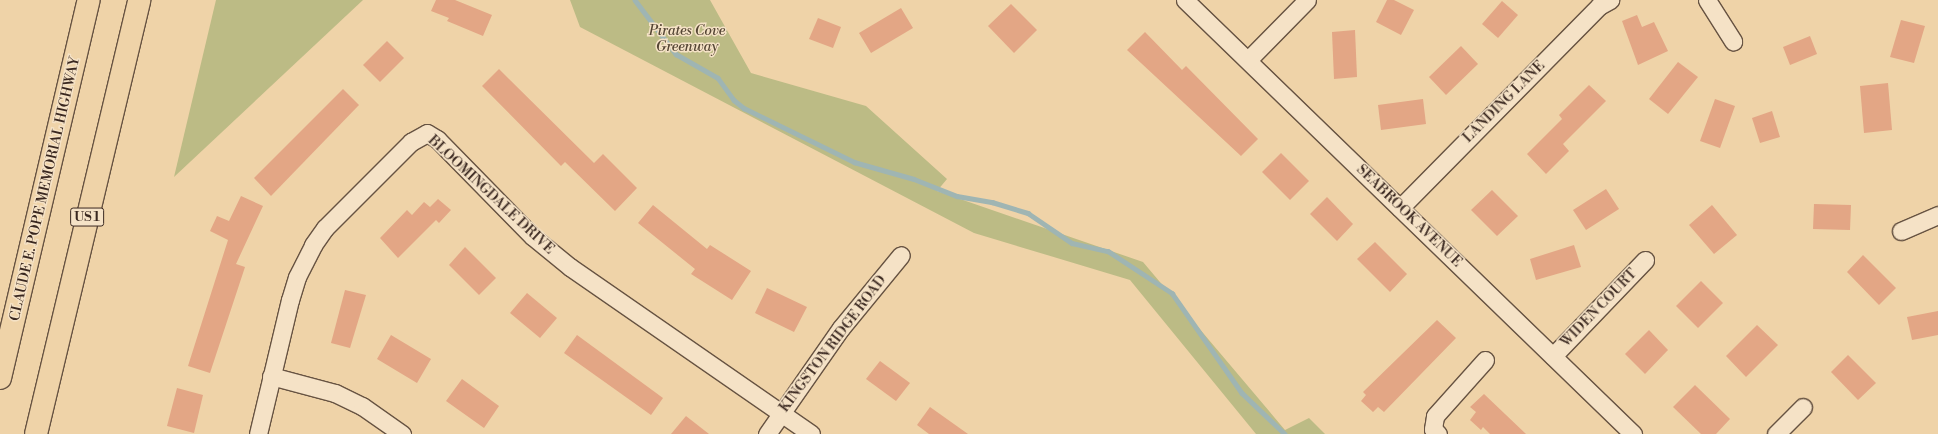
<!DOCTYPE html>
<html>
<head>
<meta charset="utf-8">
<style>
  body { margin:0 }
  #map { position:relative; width:1938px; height:434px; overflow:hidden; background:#efd3a8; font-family:"Libre Bodoni",serif }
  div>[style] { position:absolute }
  .green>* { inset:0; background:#bcbb85 }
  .stream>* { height:4.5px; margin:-2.25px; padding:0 2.25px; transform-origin:2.25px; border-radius:2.25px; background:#9fb5b3 }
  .building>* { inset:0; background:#e3a685 }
  .roads { filter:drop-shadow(1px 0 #675342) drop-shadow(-1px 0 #675342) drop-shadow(0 1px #675342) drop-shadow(0 -1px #675342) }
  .minor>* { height:17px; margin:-8.5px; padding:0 8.5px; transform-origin:8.5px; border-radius:8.5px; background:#f5e2c6 }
  .motorway>* { height:22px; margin:-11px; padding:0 11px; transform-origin:11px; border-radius:11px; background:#efd3a8 }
  span { translate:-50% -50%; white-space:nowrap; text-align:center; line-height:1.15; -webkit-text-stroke:3px #f5e2c6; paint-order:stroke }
  .shield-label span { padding:1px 3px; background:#f5e2c6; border:1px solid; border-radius:3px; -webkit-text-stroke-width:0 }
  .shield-label { font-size:13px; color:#3a2820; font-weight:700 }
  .park-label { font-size:14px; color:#544534; font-style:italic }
  .street-label { font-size:14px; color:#3a2820 }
</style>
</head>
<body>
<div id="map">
  <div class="green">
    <div style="clip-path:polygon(216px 0,363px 0,174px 177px)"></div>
    <div style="clip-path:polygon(570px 0,710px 0,751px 73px,866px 106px,947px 179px,937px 191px,1143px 262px,1285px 430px,1309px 418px,1325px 434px,1286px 434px,1284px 431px,1281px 434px,1256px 434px,1130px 280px,974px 233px,580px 27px)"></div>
  </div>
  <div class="stream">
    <div style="left:635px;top:0;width:68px;rotate:52.8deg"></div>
    <div style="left:676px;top:54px;width:48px;rotate:29.7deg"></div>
    <div style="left:718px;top:78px;width:27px;rotate:54deg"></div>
    <div style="left:734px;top:100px;width:13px;rotate:39deg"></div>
    <div style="left:744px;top:108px;width:123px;rotate:26.1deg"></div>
    <div style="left:854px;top:162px;width:62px;rotate:15.8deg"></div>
    <div style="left:914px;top:179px;width:46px;rotate:21.6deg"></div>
    <div style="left:957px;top:196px;width:36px;rotate:10deg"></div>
    <div style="left:992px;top:202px;width:38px;rotate:17deg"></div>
    <div style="left:1028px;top:213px;width:53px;rotate:34.3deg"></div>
    <div style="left:1072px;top:243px;width:37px;rotate:13deg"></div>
    <div style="left:1108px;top:251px;width:77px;rotate:33.3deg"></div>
    <div style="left:1172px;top:293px;width:122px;rotate:55deg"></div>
    <div style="left:1242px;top:393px;width:59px;rotate:43.6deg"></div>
  </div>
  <div class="building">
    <div style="clip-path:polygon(436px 0,455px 0,492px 15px,483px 36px,447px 21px,449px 18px,431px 11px)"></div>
    <div style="clip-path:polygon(1387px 0,1394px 0,1414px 10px,1401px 35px,1376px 22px)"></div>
    <div style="clip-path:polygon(1502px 1px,1518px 15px,1498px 38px,1482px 24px)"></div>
    <div style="clip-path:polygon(1011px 4px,1037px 30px,1014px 53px,988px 26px)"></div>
    <div style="clip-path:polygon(901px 8px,913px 28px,871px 53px,859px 33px)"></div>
    <div style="clip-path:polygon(1637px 15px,1642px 27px,1654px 22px,1668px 51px,1638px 65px,1622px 21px)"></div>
    <div style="clip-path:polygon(818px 18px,841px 27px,833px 48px,809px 39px)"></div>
    <div style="clip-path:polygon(1901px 20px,1925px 26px,1914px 63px,1890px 57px)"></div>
    <div style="clip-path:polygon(1355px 30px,1357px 77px,1334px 79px,1332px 32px)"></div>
    <div style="clip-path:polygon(1145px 32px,1182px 70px,1186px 66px,1258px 139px,1241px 156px,1127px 50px)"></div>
    <div style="clip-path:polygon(1810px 36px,1817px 54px,1790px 65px,1783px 47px)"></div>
    <div style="clip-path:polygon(387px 41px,404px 58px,380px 82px,363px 65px)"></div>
    <div style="clip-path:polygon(1461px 46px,1478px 64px,1446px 95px,1429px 77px)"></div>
    <div style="clip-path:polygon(1678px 62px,1698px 77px,1668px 114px,1649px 99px)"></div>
    <div style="clip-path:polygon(499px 69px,594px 163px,603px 154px,637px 188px,615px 211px,565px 162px,561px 166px,482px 86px)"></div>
    <div style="clip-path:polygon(1888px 83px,1892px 130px,1864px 133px,1860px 86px)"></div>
    <div style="clip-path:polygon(1589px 85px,1606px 101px,1563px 144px,1569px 151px,1546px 174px,1527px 154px,1562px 119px,1559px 115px)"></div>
    <div style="clip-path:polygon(343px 89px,359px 105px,271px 196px,254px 178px)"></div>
    <div style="clip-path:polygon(1423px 99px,1426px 124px,1381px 130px,1378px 105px)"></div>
    <div style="clip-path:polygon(1715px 99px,1735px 106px,1720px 148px,1700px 141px)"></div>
    <div style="clip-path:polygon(1772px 111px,1780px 137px,1760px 143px,1752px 118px)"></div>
    <div style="clip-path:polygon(1281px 153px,1309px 181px,1290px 200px,1262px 172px)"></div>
    <div style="clip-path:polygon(1606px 189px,1619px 209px,1586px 230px,1573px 210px)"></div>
    <div style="clip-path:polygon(1492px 190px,1518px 216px,1497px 236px,1471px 210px)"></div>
    <div style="clip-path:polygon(241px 196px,263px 206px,236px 264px,245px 267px,210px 373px,188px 366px,228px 240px,210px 231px,217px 216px,229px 221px)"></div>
    <div style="clip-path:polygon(1327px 197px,1353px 224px,1337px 241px,1310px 214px)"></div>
    <div style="clip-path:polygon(438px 199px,451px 210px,439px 223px,436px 220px,398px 258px,380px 238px,407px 210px,412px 215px,424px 202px,430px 207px)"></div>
    <div style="clip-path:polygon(1814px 204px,1851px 205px,1850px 230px,1813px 229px)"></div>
    <div style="clip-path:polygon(653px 205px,707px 249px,710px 245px,751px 271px,732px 300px,691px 274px,695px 269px,638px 223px)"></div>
    <div style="clip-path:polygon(1712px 205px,1737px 235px,1714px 254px,1689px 225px)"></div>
    <div style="clip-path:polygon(1375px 242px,1407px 274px,1390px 292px,1357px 259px)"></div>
    <div style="clip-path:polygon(1574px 245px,1581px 267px,1536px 280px,1530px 259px)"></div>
    <div style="clip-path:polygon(465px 247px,496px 278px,479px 295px,449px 265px)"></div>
    <div style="clip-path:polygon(1863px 255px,1896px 288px,1879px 305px,1847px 272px)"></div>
    <div style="clip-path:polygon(1701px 281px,1723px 303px,1698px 328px,1676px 306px)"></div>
    <div style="clip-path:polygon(767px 288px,807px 307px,794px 332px,755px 313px)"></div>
    <div style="clip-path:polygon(345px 290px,366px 295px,350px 348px,331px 343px)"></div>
    <div style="clip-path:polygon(527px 293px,557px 318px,540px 338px,510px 313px)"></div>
    <div style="clip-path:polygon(1938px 311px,1938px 335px,1912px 340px,1907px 317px)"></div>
    <div style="clip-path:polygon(1437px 320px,1456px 338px,1384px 412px,1378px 407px,1373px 412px,1361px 401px,1366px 395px,1363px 392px)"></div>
    <div style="clip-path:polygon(1757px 325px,1778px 345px,1746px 377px,1726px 356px)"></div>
    <div style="clip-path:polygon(1649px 330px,1668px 350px,1645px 374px,1625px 354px)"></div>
    <div style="clip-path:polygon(391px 335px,431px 359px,417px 383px,377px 359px)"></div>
    <div style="clip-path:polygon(577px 335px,663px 398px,651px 415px,564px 353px)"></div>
    <div style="clip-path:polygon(1848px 355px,1876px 383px,1858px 400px,1831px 372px)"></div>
    <div style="clip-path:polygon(880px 361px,910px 383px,896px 401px,866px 379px)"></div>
    <div style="clip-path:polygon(462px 379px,499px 406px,484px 428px,446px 401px)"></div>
    <div style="clip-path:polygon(1695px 385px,1730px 419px,1716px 434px,1701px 434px,1673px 407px)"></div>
    <div style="clip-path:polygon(177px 388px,203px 395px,194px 433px,167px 426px)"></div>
    <div style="clip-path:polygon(1484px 394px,1526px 434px,1490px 434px,1483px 427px,1481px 430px,1470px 420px,1476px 412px,1470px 407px)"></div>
    <div style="clip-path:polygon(930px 407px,968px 434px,929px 434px,917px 425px)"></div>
    <div style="clip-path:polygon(686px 416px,709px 434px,671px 434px)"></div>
  </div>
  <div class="roads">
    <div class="minor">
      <div style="left:1185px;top:0;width:624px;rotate:44.09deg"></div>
      <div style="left:1707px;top:0;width:49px;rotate:57.6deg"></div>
      <div style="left:1248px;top:60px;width:84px;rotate:-45.5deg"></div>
      <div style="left:1400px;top:208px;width:284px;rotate:-45.4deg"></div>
      <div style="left:1599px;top:6px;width:13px;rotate:-29deg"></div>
      <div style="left:1901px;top:231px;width:40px;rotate:-23.4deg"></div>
      <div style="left:1553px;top:356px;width:133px;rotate:-46.2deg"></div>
      <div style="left:271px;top:376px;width:66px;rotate:14.9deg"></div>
      <div style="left:335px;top:393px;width:30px;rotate:26deg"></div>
      <div style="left:362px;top:406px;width:49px;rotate:35deg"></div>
      <div style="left:258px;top:434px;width:138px;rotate:-76.6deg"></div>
      <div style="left:290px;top:300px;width:24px;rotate:-73deg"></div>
      <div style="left:297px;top:277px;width:36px;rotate:-63deg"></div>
      <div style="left:313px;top:245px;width:21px;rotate:-55deg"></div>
      <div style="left:325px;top:228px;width:122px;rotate:-45deg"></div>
      <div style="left:411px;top:142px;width:18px;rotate:-29deg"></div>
      <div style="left:427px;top:133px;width:12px;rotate:31deg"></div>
      <div style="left:437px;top:139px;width:136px;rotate:45.6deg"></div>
      <div style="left:532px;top:236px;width:49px;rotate:39.2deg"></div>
      <div style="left:570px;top:267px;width:293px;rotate:34.7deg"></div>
      <div style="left:767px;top:434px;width:129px;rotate:-55.1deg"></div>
      <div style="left:841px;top:328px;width:94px;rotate:-50.6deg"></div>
      <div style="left:1438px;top:434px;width:7px;rotate:-135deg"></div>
      <div style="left:1433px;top:429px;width:13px;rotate:-81deg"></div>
      <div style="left:1435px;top:416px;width:75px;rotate:-48.2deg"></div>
      <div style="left:1776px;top:434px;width:38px;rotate:-45deg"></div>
    </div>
    <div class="motorway">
      <div style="left:0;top:378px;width:388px;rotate:-76.8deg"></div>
      <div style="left:36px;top:434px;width:446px;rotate:-76.6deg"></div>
    </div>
  </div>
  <div class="shield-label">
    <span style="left:87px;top:217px">US 1</span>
  </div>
  <div class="park-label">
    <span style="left:687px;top:39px">Pirates Cove<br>Greenway</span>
  </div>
  <div class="street-label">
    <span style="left:1504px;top:102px;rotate:-45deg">LANDING LANE</span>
    <span style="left:45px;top:189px;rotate:-77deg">CLAUDE E. POPE MEMORIAL HIGHWAY</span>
    <span style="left:491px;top:195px;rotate:43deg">BLOOMINGDALE DRIVE</span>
    <span style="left:1409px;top:216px;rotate:44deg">SEABROOK AVENUE</span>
    <span style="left:1599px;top:308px;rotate:-46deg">WIDEN COURT</span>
    <span style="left:833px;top:344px;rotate:-53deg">KINGSTON RIDGE ROAD</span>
  </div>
</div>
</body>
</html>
